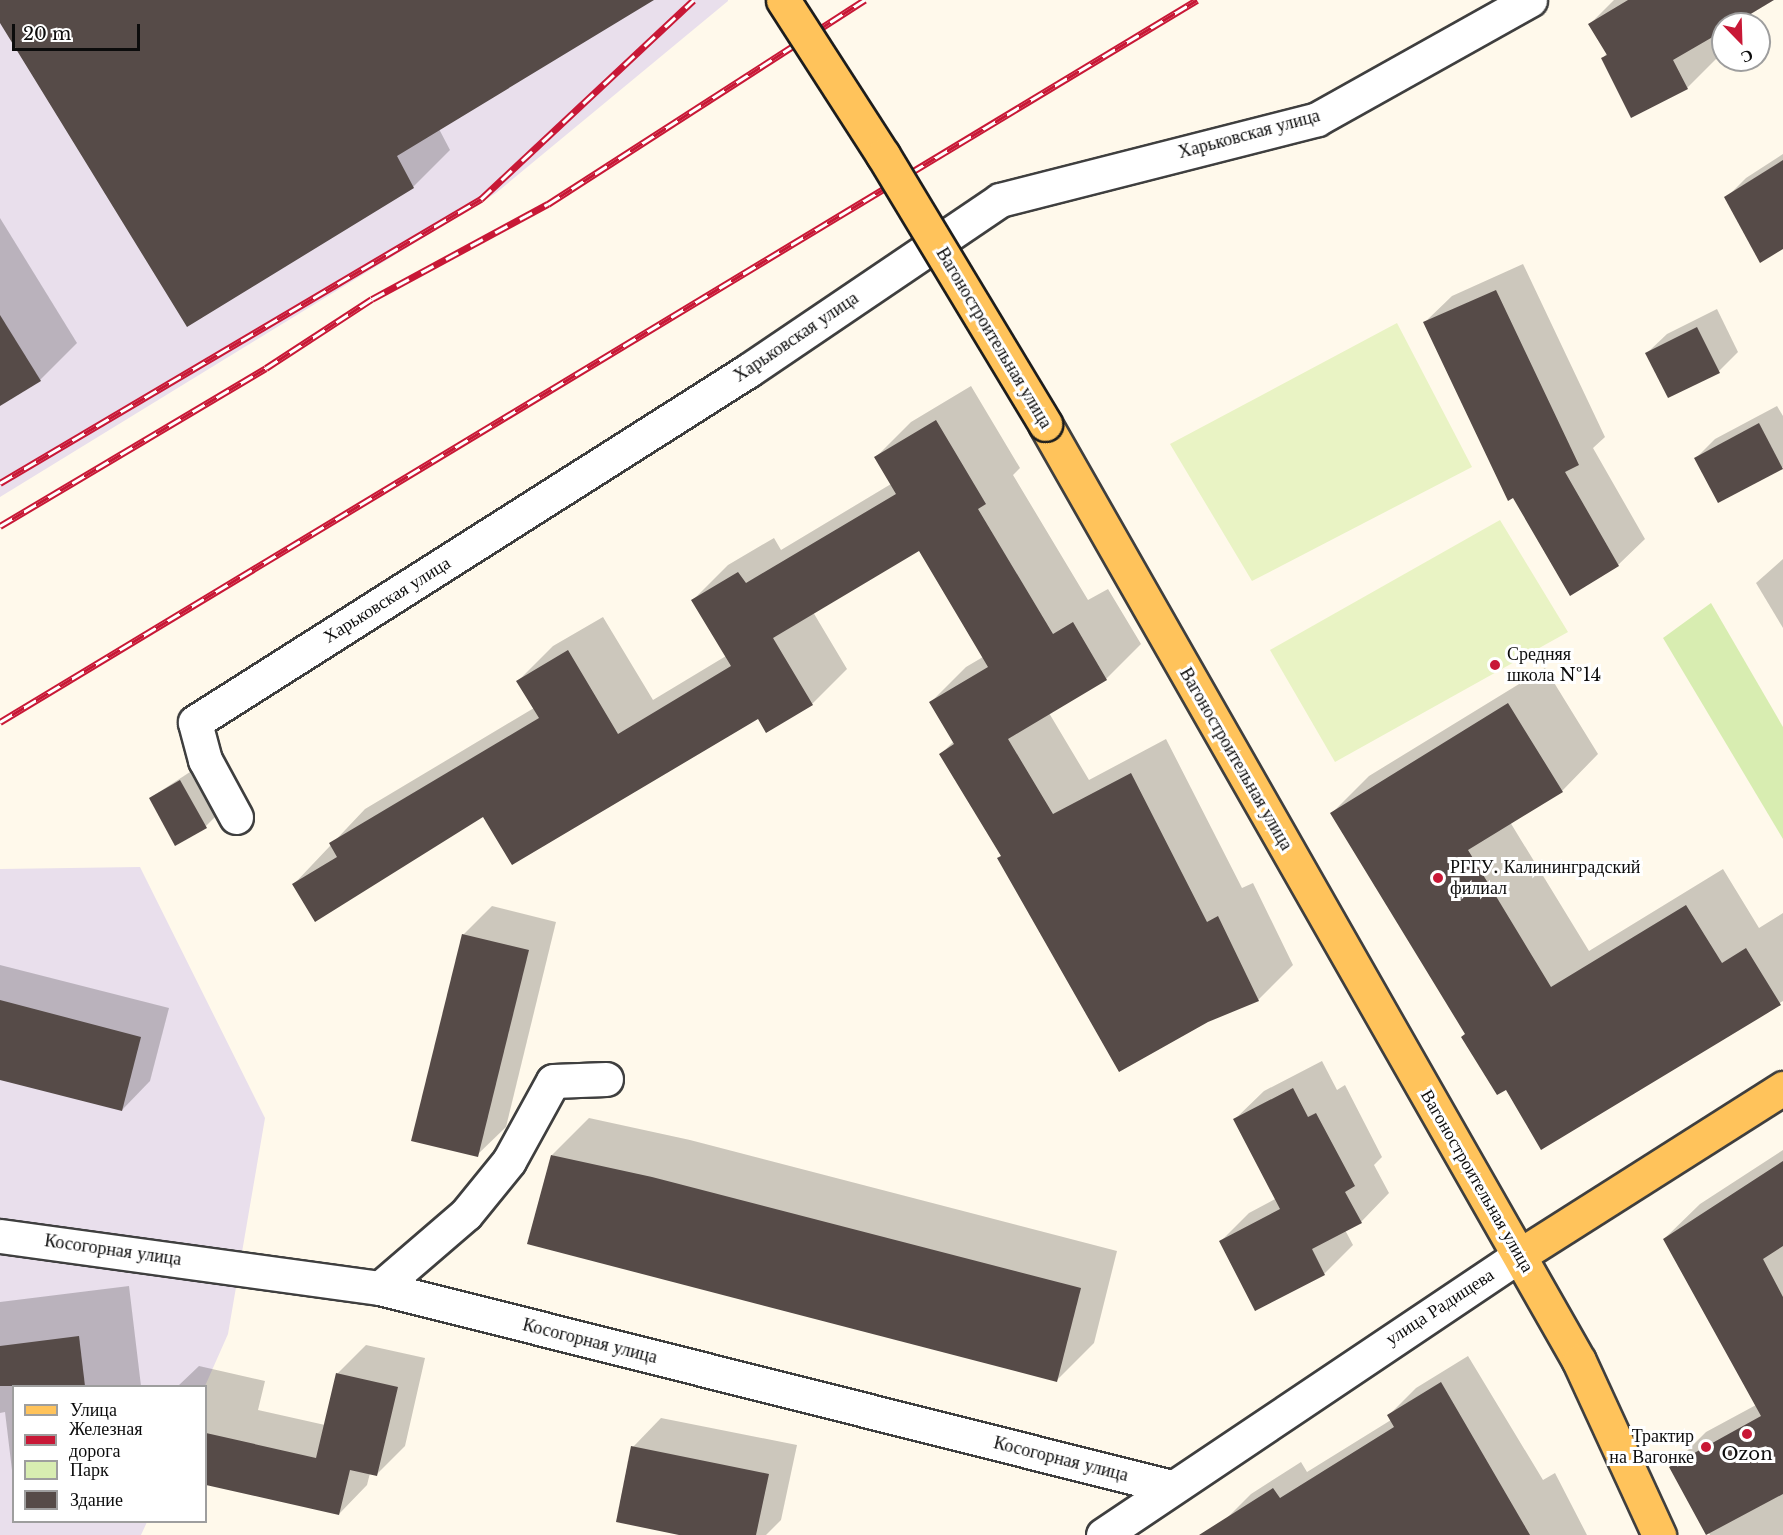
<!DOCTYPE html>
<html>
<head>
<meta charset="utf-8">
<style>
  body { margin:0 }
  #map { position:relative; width:1783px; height:1535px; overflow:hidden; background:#fff9eb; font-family:"Libre Baskerville",serif }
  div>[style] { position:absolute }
  .industrial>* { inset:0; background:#e9dfec }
  .green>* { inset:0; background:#d8edb1 }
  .pitch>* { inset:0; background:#e9f3c4 }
  .shadow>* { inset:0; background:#0003 }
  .building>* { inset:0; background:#564b48 }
  .roads { filter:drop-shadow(2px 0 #3f3f3f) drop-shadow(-2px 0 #3f3f3f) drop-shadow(0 2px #3f3f3f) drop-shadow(0 -2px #3f3f3f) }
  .minor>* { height:33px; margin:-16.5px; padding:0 16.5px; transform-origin:16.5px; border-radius:16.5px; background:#fff }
  .major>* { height:33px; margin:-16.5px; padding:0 16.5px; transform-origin:16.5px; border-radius:16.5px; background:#ffc35b }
  .rail>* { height:7px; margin-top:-3.5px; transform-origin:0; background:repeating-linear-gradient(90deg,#fff 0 14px,#c81836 0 28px); box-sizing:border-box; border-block:2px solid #c81836 }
  .bridges { filter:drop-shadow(2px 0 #1d1d1d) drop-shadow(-2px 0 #1d1d1d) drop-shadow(0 2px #1d1d1d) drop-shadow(0 -2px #1d1d1d) }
  .major-bridge>* { height:33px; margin:-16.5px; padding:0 16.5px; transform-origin:16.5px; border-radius:16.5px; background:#ffc35b }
  .dots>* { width:16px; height:16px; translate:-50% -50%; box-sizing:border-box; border:3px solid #fff; border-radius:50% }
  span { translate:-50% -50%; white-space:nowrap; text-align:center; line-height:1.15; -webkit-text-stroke:6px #fff; paint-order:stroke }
  .street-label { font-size:18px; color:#0c0c0c }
  .poi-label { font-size:18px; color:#0c0c0c }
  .left { translate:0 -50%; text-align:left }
  .right { translate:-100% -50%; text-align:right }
  .legend { position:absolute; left:12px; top:1385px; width:195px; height:138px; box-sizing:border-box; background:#fff; border:2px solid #9e9e9e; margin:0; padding:8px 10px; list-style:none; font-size:18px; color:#0c0c0c }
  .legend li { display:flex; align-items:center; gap:12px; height:30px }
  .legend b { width:30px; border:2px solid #9e9e9e }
  .north { position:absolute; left:1711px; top:12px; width:60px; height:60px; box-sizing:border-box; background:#fff; border:2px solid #9e9e9e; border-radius:50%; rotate:157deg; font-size:16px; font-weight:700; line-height:24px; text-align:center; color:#0c0c0c }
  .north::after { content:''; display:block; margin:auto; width:21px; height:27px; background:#c81836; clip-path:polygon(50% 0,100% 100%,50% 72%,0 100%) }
  .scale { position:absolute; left:12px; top:24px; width:128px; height:27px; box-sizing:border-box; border:3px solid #0c0c0c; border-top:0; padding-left:8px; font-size:18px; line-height:21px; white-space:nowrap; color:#0c0c0c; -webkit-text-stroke:4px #fff; paint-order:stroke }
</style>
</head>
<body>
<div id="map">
  <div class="industrial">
    <div style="clip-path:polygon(0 0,728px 0,728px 1px,496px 193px,0 497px)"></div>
    <div style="clip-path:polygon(140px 867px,265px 1118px,228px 1334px,205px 1386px,14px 1386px,14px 1522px,147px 1522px,141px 1535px,0 1535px,0 869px)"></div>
  </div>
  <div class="green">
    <div style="clip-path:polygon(1711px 603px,1783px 727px,1783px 839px,1663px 638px)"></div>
  </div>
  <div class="pitch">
    <div style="clip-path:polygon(1397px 323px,1472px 467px,1252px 581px,1170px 444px)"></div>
    <div style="clip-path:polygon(1500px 520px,1568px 632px,1335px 762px,1270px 650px)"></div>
  </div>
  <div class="shadow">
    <div style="clip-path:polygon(0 0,639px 0,439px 129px,450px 150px,413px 187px,0 20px)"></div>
    <div style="clip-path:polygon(1614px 0,1771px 0,1731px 24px,1723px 24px,1723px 52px,1687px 88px,1632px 116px,1603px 58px,1607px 53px,1590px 24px)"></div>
    <div style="clip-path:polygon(1783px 154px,1783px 246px,1726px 198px,1746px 178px)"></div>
    <div style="clip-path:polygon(0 218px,77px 343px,40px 380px,0 404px)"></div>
    <div style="clip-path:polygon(1523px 264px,1605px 437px,1593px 448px,1645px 539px,1618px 565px,1425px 322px,1452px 296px)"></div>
    <div style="clip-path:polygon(1717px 309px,1738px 352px,1719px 371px,1647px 353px,1667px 334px)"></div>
    <div style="clip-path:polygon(971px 386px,1020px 468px,1013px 475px,1088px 600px,1108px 589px,1141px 644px,1106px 679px,1049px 713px,1089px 780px,1166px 739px,1242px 888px,1253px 883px,1293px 965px,1258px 1000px,1002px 855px,941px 754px,954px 741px,931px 702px,966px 667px,983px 657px,919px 549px,813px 612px,847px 669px,812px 704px,767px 731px,758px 717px,294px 884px,365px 809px,534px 708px,518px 681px,553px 646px,603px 617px,653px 700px,726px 656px,693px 600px,728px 565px,774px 538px,781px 550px,891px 484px,876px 457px,911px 422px)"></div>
    <div style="clip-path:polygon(1777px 406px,1783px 416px,1783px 467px,1719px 501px,1696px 458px,1715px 439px)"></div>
    <div style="clip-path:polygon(1783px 559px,1783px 628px,1756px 583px)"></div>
    <div style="clip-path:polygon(1545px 668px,1598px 754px,1562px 791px,1510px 822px,1589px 951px,1723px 869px,1759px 928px,1783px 913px,1783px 1001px,1542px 1148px,1506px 1088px,1466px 1034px,1332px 813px,1369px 776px)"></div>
    <div style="clip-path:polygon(190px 772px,215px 817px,206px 826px,150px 798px)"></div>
    <div style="clip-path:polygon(492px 906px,556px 922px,506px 1127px,477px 1155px,463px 935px)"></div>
    <div style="clip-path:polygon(0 965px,169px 1008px,150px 1081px,122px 1110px,0 1079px)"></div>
    <div style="clip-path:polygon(1322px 1061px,1337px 1090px,1345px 1085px,1382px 1157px,1374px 1165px,1389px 1193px,1361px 1222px,1345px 1230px,1353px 1245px,1324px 1274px,1221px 1241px,1249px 1213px,1277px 1198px,1235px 1119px,1264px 1091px)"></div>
    <div style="clip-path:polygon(589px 1118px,690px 1140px,1117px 1251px,1094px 1343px,1057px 1380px,552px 1155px)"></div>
    <div style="clip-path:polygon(1783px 1150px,1783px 1535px,1710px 1535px,1671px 1467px,1706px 1432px,1756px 1405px,1664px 1239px,1700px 1204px)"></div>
    <div style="clip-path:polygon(129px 1286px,141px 1386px,14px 1386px,14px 1487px,5px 1412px,0 1413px,0 1302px)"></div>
    <div style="clip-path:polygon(366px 1345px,425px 1358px,405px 1446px,377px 1474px,370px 1473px,367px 1485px,339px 1514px,206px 1483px,206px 1386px,178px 1386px,199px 1366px,265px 1381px,258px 1410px,325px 1425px,337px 1374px)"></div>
    <div style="clip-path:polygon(1468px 1356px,1543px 1480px,1555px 1473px,1587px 1535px,1232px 1535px,1224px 1521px,1251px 1494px,1301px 1462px,1307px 1472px,1391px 1420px,1389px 1415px,1416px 1388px)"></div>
    <div style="clip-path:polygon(661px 1418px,797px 1445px,781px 1520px,766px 1535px,686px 1535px,633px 1447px)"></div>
  </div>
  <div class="building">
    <div style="clip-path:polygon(0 0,654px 0,397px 156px,414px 188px,187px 327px,0 23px)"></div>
    <div style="clip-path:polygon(1628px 0,1774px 0,1734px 24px,1723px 24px,1723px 31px,1673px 60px,1688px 89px,1631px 118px,1601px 58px,1607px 55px,1588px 24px)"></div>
    <div style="clip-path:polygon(1783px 160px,1783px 249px,1760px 263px,1724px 197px)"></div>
    <div style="clip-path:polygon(1496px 290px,1579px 465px,1565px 472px,1619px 566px,1570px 596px,1513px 498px,1508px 501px,1423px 322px)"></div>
    <div style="clip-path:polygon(0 315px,41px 381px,0 406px)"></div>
    <div style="clip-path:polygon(1697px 327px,1720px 373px,1668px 398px,1645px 353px)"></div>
    <div style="clip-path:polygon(936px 420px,986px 504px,978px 509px,1053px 634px,1073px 622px,1107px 680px,1008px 739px,1053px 814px,1131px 773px,1207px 922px,1218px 916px,1259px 1001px,1208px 1022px,1119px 1072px,997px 858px,1001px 856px,939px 754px,954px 744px,929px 702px,988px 667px,919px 551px,773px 638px,813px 705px,766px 733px,758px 719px,512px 865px,483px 817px,315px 922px,292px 884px,337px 857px,329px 843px,539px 718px,516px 681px,568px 650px,618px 734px,731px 666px,691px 600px,738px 572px,746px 583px,896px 494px,874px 457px)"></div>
    <div style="clip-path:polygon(1759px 423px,1783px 469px,1718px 503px,1694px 458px)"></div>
    <div style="clip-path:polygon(1508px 703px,1563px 792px,1468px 850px,1551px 987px,1686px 905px,1722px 963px,1746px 948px,1781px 1005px,1541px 1150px,1506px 1090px,1497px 1095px,1461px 1037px,1465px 1034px,1330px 813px)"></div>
    <div style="clip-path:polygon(180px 780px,207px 828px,175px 846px,149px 798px)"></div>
    <div style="clip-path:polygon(462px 934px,529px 950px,478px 1157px,411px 1141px)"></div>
    <div style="clip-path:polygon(0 1000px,141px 1037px,122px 1111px,0 1080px)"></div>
    <div style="clip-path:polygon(1293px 1088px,1308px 1117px,1316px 1113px,1355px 1186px,1345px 1192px,1362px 1223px,1312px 1249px,1325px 1275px,1255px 1311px,1219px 1241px,1280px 1209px,1233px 1119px)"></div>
    <div style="clip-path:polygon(551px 1155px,652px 1177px,1081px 1288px,1057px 1382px,527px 1244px)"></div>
    <div style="clip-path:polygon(1783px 1161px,1783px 1246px,1763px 1259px,1783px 1297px,1783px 1494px,1706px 1535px,1669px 1467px,1761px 1416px,1663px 1239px)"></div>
    <div style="clip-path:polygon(79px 1336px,85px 1386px,0 1386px,0 1346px)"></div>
    <div style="clip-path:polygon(336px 1373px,398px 1387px,377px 1476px,350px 1470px,339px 1515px,206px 1485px,206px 1433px,316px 1458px)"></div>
    <div style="clip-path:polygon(1441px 1382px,1530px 1535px,1199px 1535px,1273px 1488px,1280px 1498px,1394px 1427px,1387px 1415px)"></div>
    <div style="clip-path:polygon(631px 1446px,769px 1474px,756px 1535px,679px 1535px,616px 1522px)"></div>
  </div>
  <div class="roads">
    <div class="minor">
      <div style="left:236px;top:817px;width:65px;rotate:-118.5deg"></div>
      <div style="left:205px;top:760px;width:39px;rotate:-105deg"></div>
      <div style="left:195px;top:722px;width:656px;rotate:-32.43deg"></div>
      <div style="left:749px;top:370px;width:303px;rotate:-34.1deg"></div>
      <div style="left:1000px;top:200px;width:327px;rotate:-14.3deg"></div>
      <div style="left:1317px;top:119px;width:244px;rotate:-29.2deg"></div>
      <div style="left:0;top:1236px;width:384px;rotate:7.8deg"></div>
      <div style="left:380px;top:1288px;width:816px;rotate:14.12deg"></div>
      <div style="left:380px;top:1288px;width:113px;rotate:-40.7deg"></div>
      <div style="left:466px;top:1214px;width:68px;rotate:-50.9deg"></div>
      <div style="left:509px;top:1161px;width:91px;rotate:-61.2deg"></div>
      <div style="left:553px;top:1081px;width:53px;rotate:-2.2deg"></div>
      <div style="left:1103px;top:1535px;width:502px;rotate:-33.88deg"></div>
    </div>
    <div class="major">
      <div style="left:1045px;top:424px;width:1078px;rotate:60.32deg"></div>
      <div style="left:1579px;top:1361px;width:192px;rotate:65.3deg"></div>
      <div style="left:1520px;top:1255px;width:312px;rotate:-32.4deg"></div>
    </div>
  </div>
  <div class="rail">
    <div style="left:0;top:483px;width:559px;rotate:-30.56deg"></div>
    <div style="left:481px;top:199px;width:291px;rotate:-43.1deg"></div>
    <div style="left:0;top:526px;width:309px;rotate:-30.7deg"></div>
    <div style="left:266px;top:368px;width:126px;rotate:-33.1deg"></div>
    <div style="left:372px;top:299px;width:200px;rotate:-28.4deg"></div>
    <div style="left:548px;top:204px;width:377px;rotate:-32.8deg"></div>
    <div style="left:0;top:722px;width:1398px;rotate:-31.1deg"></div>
  </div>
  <div class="bridges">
    <div class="major-bridge">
      <div style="left:783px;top:0;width:184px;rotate:57.2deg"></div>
      <div style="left:883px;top:155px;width:314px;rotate:58.9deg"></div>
    </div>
  </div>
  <div class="dots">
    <div style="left:1495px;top:665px;background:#c81836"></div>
    <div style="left:1438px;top:878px;background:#c81836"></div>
    <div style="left:1747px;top:1434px;background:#c81836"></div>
    <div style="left:1706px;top:1447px;background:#c81836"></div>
  </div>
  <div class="street-label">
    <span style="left:1249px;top:134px;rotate:-15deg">Харьковская улица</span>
    <span style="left:796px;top:337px;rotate:-34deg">Харьковская улица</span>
    <span style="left:994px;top:338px;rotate:59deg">Вагоностроительная улица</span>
    <span style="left:387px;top:600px;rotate:-32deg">Харьковская улица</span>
    <span style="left:1236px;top:759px;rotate:60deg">Вагоностроительная улица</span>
    <span style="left:1477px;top:1181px;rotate:60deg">Вагоностроительная улица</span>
    <span style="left:113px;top:1250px;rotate:8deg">Косогорная улица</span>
    <span style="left:1440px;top:1307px;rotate:-33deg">улица Радищева</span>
    <span style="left:590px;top:1341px;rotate:14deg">Косогорная улица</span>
    <span style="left:1061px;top:1459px;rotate:14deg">Косогорная улица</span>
  </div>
  <div class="poi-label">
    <span class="left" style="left:1507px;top:665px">Средняя<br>школа №14</span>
    <span class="left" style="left:1450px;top:878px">РГГУ. Калининградский<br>филиал</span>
    <span class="right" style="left:1694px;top:1447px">Трактир<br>на Вагонке</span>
    <span style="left:1747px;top:1454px">Ozon</span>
  </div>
  <ul class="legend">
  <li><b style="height:8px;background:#ffc35b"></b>Улица</li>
  <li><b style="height:8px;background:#c81836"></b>Железная дорога</li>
  <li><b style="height:16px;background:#d8edb1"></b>Парк</li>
  <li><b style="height:16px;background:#564b48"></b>Здание</li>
  </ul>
  <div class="north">С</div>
  <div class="scale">20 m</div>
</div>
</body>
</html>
